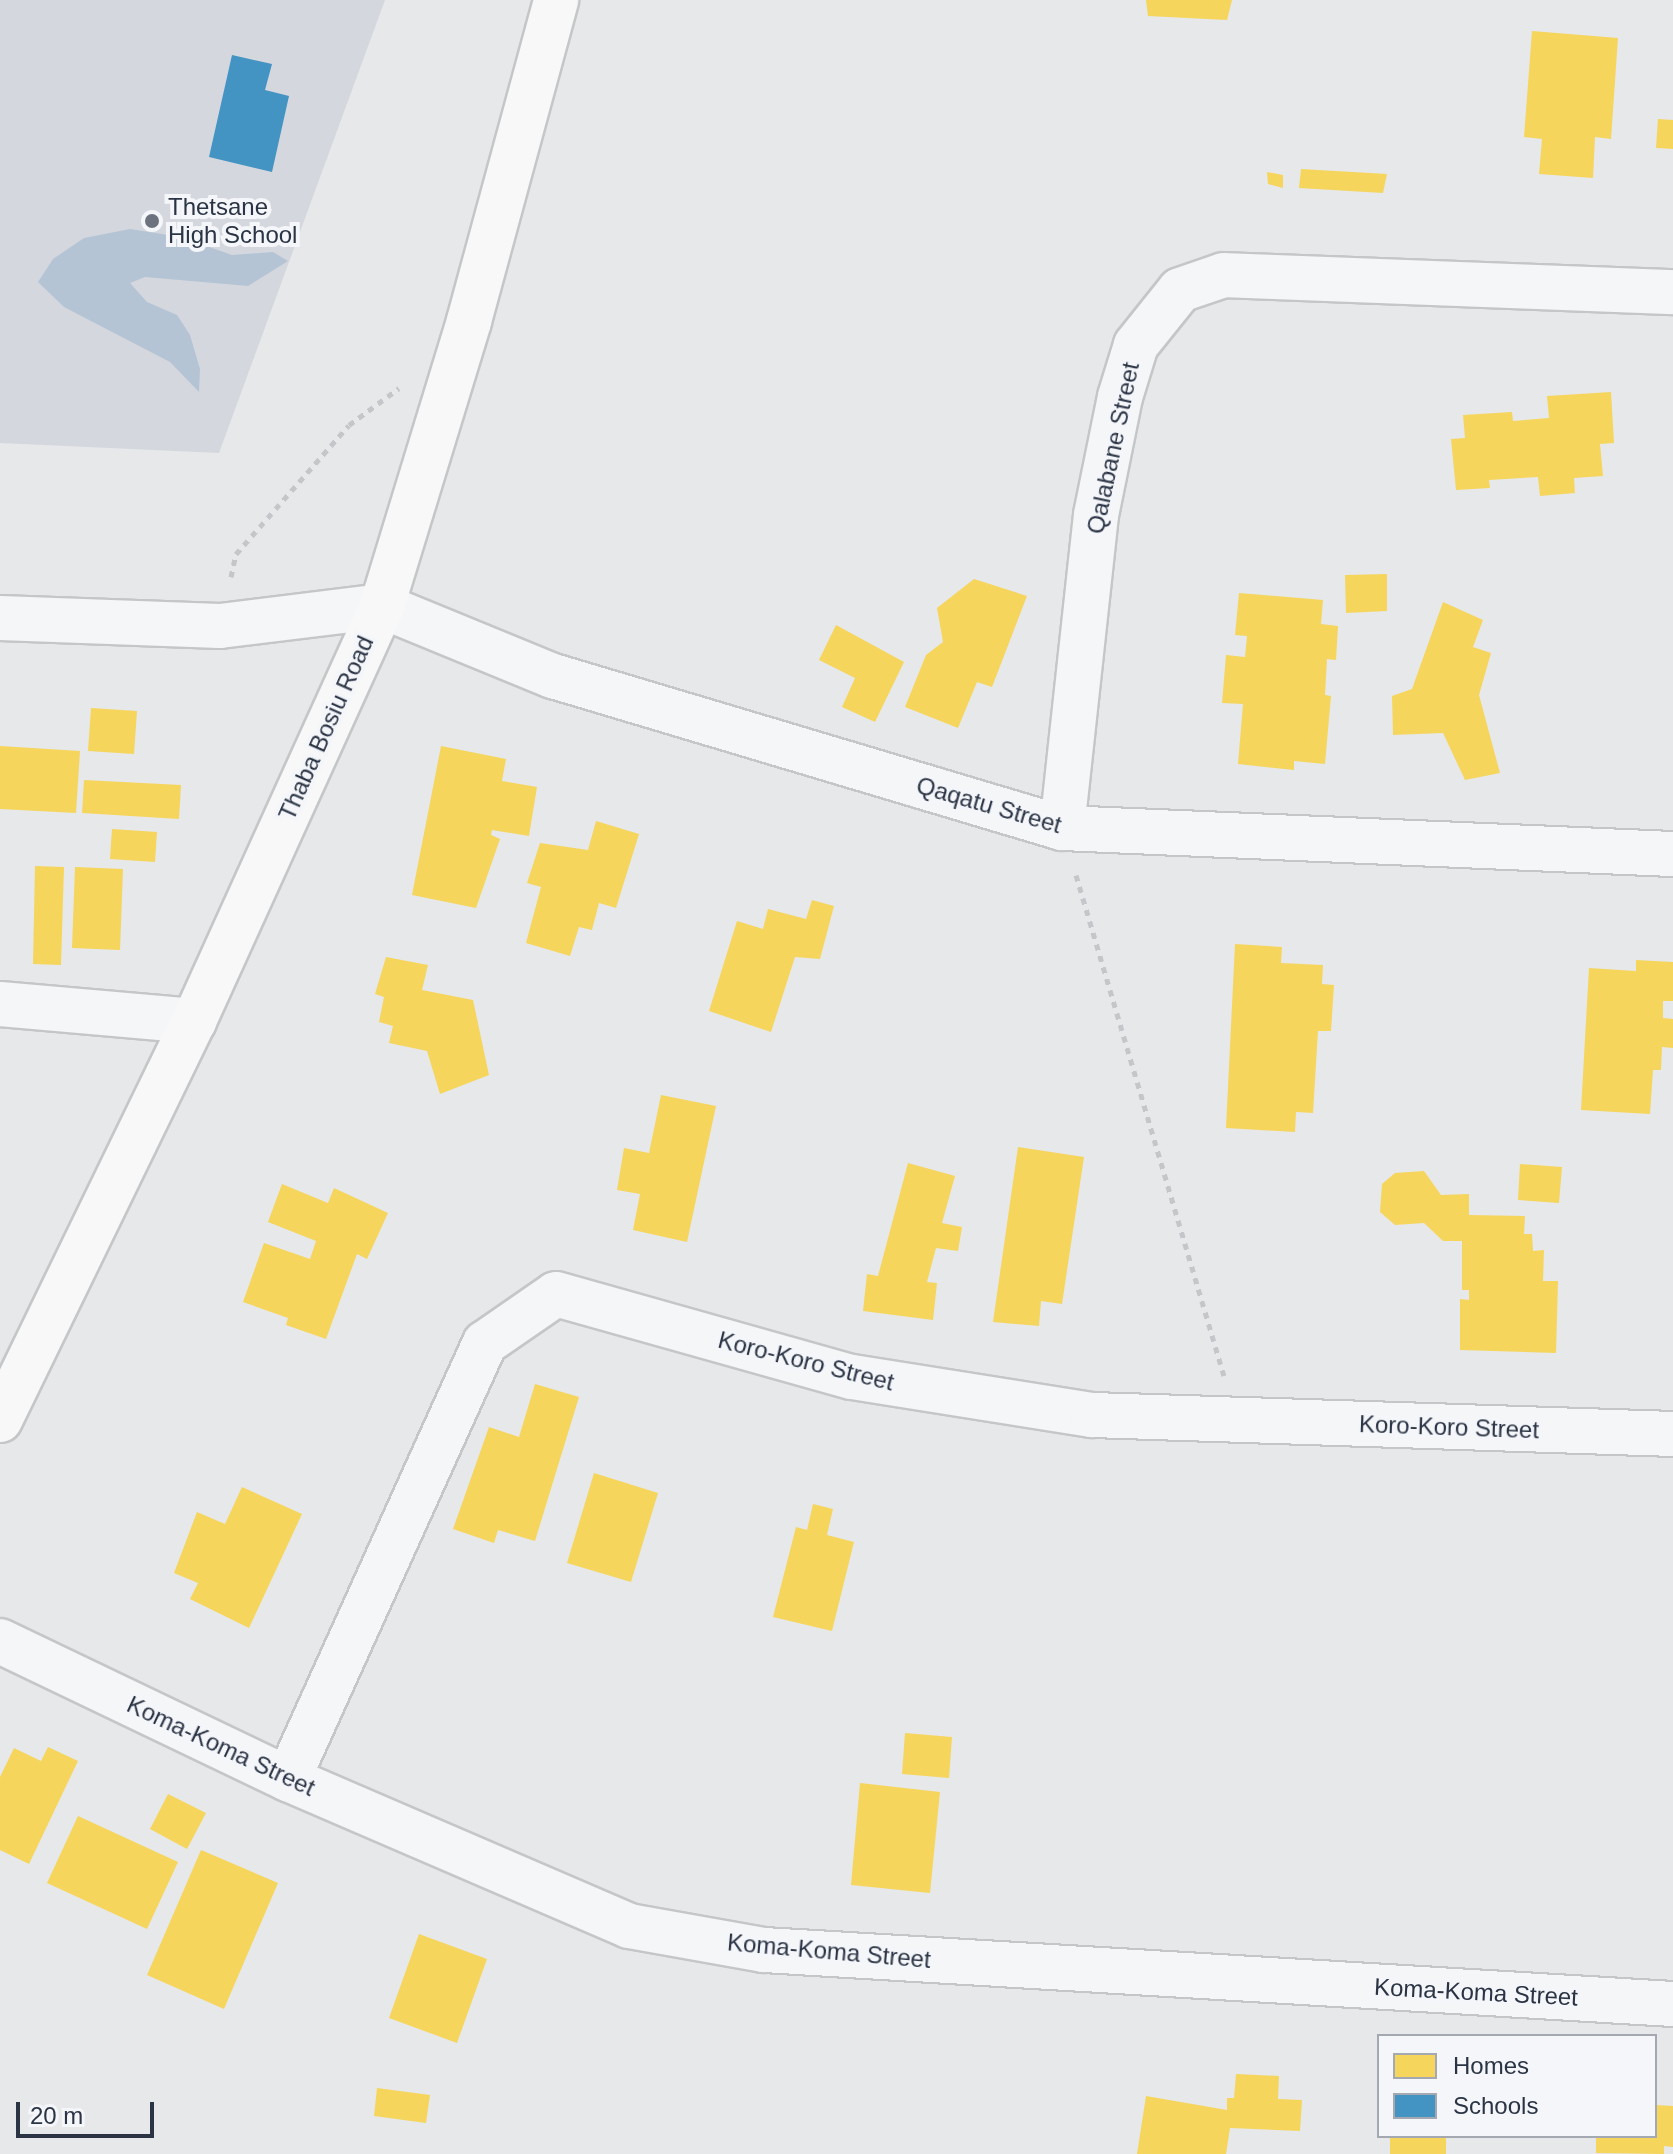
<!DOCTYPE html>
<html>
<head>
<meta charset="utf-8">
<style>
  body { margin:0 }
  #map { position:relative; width:1673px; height:2154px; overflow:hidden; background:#e6e8ea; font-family:Helvetica,sans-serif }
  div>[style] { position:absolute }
  .built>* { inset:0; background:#d4d7dd }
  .water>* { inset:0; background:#b4c4d5 }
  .homes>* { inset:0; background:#f6d55c }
  .schools>* { inset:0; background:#4393c3 }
  .path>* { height:5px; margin-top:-2.5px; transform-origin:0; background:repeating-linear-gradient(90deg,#c5c6ca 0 6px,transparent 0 12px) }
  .roads { filter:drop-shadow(2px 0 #c4c6c8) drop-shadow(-2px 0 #c4c6c8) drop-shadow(0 2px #c4c6c8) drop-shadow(0 -2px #c4c6c8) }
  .street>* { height:44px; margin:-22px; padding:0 22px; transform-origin:22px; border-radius:22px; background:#f5f6f7 }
  .secondary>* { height:44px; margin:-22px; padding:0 22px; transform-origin:22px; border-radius:22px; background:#f8f8f8 }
  .dots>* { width:22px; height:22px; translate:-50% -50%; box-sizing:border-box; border:4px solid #f4f6f9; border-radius:50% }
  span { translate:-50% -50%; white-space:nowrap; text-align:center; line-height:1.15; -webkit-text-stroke:8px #f4f6f9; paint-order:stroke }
  .poi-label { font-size:24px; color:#2b3445 }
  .left { translate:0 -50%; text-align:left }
  .street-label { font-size:24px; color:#2b3445 }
  .legend { position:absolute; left:1377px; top:2034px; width:280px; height:104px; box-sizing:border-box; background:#f4f6f9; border:2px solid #a4a8b1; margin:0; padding:10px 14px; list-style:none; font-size:24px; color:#2b3445 }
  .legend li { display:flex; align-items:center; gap:16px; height:40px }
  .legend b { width:40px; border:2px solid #a4a8b1 }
  .scale { position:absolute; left:16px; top:2102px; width:138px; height:36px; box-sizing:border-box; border:4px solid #2b3445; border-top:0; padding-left:10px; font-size:24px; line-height:28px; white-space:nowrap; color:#2b3445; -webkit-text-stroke:6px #f4f6f9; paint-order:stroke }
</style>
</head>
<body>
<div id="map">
  <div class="built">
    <div style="clip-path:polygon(0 0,385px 0,219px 453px,0 443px)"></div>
  </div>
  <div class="water">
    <div style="clip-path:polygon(130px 229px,181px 237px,232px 255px,273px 252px,288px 261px,248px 286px,145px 277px,130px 283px,147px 302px,177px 315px,190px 335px,200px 369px,199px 392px,170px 362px,64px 307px,38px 282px,53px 259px,84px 238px)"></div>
  </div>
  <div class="homes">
    <div style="clip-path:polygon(1146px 0,1232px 0,1227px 20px,1148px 16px)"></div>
    <div style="clip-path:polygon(1532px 31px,1618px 38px,1611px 139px,1595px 137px,1593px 178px,1539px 174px,1542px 139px,1524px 137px)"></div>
    <div style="clip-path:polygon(1658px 119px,1673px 120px,1673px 149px,1656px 148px)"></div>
    <div style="clip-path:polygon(1301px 169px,1387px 174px,1383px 193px,1299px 188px)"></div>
    <div style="clip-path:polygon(1267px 172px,1283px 175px,1283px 188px,1268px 184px)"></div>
    <div style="clip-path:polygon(1611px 392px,1614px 443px,1600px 444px,1603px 476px,1574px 478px,1575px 493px,1540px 496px,1538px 477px,1489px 480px,1490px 488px,1456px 490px,1451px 439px,1465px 438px,1463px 415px,1512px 412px,1513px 421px,1549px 418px,1547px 396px)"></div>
    <div style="clip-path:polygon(1387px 574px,1387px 611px,1346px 613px,1345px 575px)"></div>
    <div style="clip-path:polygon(974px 579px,1027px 596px,992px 687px,977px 682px,958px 728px,905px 707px,926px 655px,943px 642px,937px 608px)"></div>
    <div style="clip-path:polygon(1239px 593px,1323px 600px,1321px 624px,1338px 626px,1336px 660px,1327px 659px,1325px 695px,1331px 696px,1325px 764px,1294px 761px,1294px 770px,1238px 764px,1243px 704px,1222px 703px,1226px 655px,1245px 657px,1247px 636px,1235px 635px)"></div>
    <div style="clip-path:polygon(1443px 602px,1483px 620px,1473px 647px,1491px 653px,1479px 695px,1500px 773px,1465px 780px,1443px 733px,1393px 735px,1392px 696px,1412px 689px)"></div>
    <div style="clip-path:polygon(836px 625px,904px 662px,875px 722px,842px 707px,855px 678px,819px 660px)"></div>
    <div style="clip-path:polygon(91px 708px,137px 711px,134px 754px,88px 751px)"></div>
    <div style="clip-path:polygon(0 746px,80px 751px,76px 813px,0 809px)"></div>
    <div style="clip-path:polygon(441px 746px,506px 759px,502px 781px,537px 787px,529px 836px,492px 830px,491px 835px,500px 839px,476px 908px,412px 895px)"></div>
    <div style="clip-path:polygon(84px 780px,181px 785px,179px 819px,82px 813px)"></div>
    <div style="clip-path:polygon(596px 821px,639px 834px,616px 908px,599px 903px,592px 930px,579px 927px,570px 956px,526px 943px,541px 887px,527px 883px,540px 843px,588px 850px)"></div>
    <div style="clip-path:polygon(112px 829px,157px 832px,155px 862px,110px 859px)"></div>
    <div style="clip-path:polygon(35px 866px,64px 867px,61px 965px,33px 964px)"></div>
    <div style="clip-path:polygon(75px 867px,123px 869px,120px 950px,72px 948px)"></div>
    <div style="clip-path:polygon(812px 900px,834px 906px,820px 959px,795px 957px,771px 1032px,709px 1011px,737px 921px,763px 929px,768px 909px,806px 919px)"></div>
    <div style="clip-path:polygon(1235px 944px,1282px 947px,1281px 963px,1323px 965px,1322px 984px,1334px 985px,1331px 1031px,1318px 1031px,1313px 1113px,1296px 1112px,1295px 1132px,1226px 1128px)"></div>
    <div style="clip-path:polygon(386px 957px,428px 965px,422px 990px,473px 1000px,489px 1075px,440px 1094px,427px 1051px,389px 1043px,393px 1026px,379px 1022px,384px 997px,375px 994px)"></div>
    <div style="clip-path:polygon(1636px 960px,1673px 962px,1673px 1001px,1663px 1001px,1663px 1018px,1673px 1019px,1673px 1048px,1662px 1047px,1661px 1070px,1653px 1070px,1650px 1114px,1581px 1110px,1589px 968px,1636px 971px)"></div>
    <div style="clip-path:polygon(661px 1095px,716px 1106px,687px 1242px,633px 1230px,640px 1194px,617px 1190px,624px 1148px,649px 1153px)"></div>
    <div style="clip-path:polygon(1018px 1147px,1084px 1157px,1062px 1304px,1041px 1301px,1039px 1326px,993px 1322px)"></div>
    <div style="clip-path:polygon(908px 1163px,955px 1176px,942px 1223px,962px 1227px,958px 1251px,936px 1248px,927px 1282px,937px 1283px,933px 1320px,863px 1311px,867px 1274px,878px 1276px)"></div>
    <div style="clip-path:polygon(1520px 1164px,1562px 1167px,1559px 1203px,1518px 1200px)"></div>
    <div style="clip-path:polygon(1424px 1171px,1441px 1195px,1469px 1194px,1469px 1215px,1525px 1216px,1524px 1234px,1532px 1234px,1533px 1251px,1544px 1250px,1543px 1281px,1558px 1281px,1556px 1353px,1460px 1350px,1460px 1299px,1469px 1300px,1469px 1290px,1462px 1290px,1462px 1241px,1443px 1241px,1424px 1223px,1395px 1225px,1380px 1212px,1382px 1184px,1395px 1173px)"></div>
    <div style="clip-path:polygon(282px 1184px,328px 1203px,334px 1188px,388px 1213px,367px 1259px,357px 1254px,326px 1339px,286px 1325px,288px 1318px,243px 1302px,264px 1243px,310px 1259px,316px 1241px,268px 1222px)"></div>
    <div style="clip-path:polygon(535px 1384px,579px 1397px,535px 1541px,498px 1530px,494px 1543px,453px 1529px,489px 1427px,519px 1437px)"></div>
    <div style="clip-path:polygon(594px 1473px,658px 1493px,631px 1582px,567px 1563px)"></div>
    <div style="clip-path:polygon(242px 1487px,302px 1514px,249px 1628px,190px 1599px,198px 1583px,174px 1573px,197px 1512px,225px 1524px)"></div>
    <div style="clip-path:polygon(813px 1504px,833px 1509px,827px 1535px,854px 1542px,832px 1631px,773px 1617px,796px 1527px,807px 1530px)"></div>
    <div style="clip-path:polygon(905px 1733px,952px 1737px,949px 1778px,902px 1774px)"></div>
    <div style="clip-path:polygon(48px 1747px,78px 1761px,29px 1864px,0 1850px,0 1777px,14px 1748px,41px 1761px)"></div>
    <div style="clip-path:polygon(860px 1783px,940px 1792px,930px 1893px,851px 1885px)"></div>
    <div style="clip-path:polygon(168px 1794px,206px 1813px,187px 1849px,150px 1829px)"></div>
    <div style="clip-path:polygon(78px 1816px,178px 1862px,147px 1929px,47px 1883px)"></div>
    <div style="clip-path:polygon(201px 1850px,278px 1883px,224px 2009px,147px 1975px)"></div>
    <div style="clip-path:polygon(419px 1934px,487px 1959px,457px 2043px,389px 2018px)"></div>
    <div style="clip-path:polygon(1236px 2074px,1279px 2076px,1278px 2099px,1302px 2100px,1300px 2131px,1230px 2128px,1226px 2154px,1137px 2154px,1146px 2096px,1227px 2110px,1227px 2098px,1234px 2098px)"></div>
    <div style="clip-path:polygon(377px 2088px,430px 2095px,426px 2123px,374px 2116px)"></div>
    <div style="clip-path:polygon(1655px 2105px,1673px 2106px,1673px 2147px,1664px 2146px,1664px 2154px,1596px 2153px,1596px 2136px,1655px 2136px)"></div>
    <div style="clip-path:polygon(1390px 2136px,1446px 2136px,1446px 2154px,1390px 2154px)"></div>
  </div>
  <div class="schools">
    <div style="clip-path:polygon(232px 55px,272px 64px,265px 90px,289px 96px,272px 172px,209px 157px)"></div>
  </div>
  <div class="path">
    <div style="left:231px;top:577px;width:24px;rotate:-78deg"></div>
    <div style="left:236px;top:554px;width:171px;rotate:-48.8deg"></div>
    <div style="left:349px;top:425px;width:62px;rotate:-36.5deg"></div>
    <div style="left:1076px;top:875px;width:522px;rotate:73.54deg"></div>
  </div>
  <div class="roads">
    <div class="street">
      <div style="left:0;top:618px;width:220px;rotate:2.1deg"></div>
      <div style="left:220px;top:626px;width:163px;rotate:-7deg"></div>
      <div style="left:382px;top:606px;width:185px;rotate:22.3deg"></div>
      <div style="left:553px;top:676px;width:531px;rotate:16.63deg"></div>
      <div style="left:1062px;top:828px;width:612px;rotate:2.44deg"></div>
      <div style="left:1062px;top:828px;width:315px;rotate:-83.8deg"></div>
      <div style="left:1096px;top:515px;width:120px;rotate:-78.5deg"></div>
      <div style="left:1120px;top:397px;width:54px;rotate:-72.9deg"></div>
      <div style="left:1136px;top:345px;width:70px;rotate:-51.3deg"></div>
      <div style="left:1180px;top:290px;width:46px;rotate:-18.8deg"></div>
      <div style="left:1224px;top:275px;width:449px;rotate:2.2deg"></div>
      <div style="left:0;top:1004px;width:195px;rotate:5deg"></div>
      <div style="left:0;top:1641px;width:319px;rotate:25.6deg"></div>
      <div style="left:288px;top:1779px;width:371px;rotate:23.3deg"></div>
      <div style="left:629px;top:1926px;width:137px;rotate:10.1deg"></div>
      <div style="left:764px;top:1950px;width:911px;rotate:3.4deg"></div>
      <div style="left:288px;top:1779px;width:478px;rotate:-65.7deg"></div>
      <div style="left:485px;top:1343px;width:86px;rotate:-34.6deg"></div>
      <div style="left:556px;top:1294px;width:307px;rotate:15.7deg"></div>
      <div style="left:852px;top:1377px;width:243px;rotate:9deg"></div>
      <div style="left:1092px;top:1415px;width:581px;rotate:1.87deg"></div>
    </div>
    <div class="secondary">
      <div style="left:0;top:1420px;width:444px;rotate:-64.1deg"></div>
      <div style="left:194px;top:1021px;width:456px;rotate:-65.6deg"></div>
      <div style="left:382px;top:606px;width:298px;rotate:-73deg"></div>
      <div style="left:469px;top:321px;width:333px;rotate:-74.8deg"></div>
    </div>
  </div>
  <div class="dots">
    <div style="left:152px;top:221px;background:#6c737f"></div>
  </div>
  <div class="poi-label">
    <span class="left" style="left:168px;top:221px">Thetsane<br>High School</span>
  </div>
  <div class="street-label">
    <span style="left:1113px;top:448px;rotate:-78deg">Qalabane Street</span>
    <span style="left:326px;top:728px;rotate:-66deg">Thaba Bosiu Road</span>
    <span style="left:989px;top:805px;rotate:16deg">Qaqatu Street</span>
    <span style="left:806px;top:1361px;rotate:14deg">Koro-Koro Street</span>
    <span style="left:1449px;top:1427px;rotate:2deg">Koro-Koro Street</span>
    <span style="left:221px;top:1746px;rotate:25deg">Koma-Koma Street</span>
    <span style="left:829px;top:1951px;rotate:5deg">Koma-Koma Street</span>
    <span style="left:1476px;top:1992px;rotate:3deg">Koma-Koma Street</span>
  </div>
  <ul class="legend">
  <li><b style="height:22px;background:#f6d55c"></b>Homes</li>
  <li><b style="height:22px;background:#4393c3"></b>Schools</li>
  </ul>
  <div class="scale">20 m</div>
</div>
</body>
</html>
